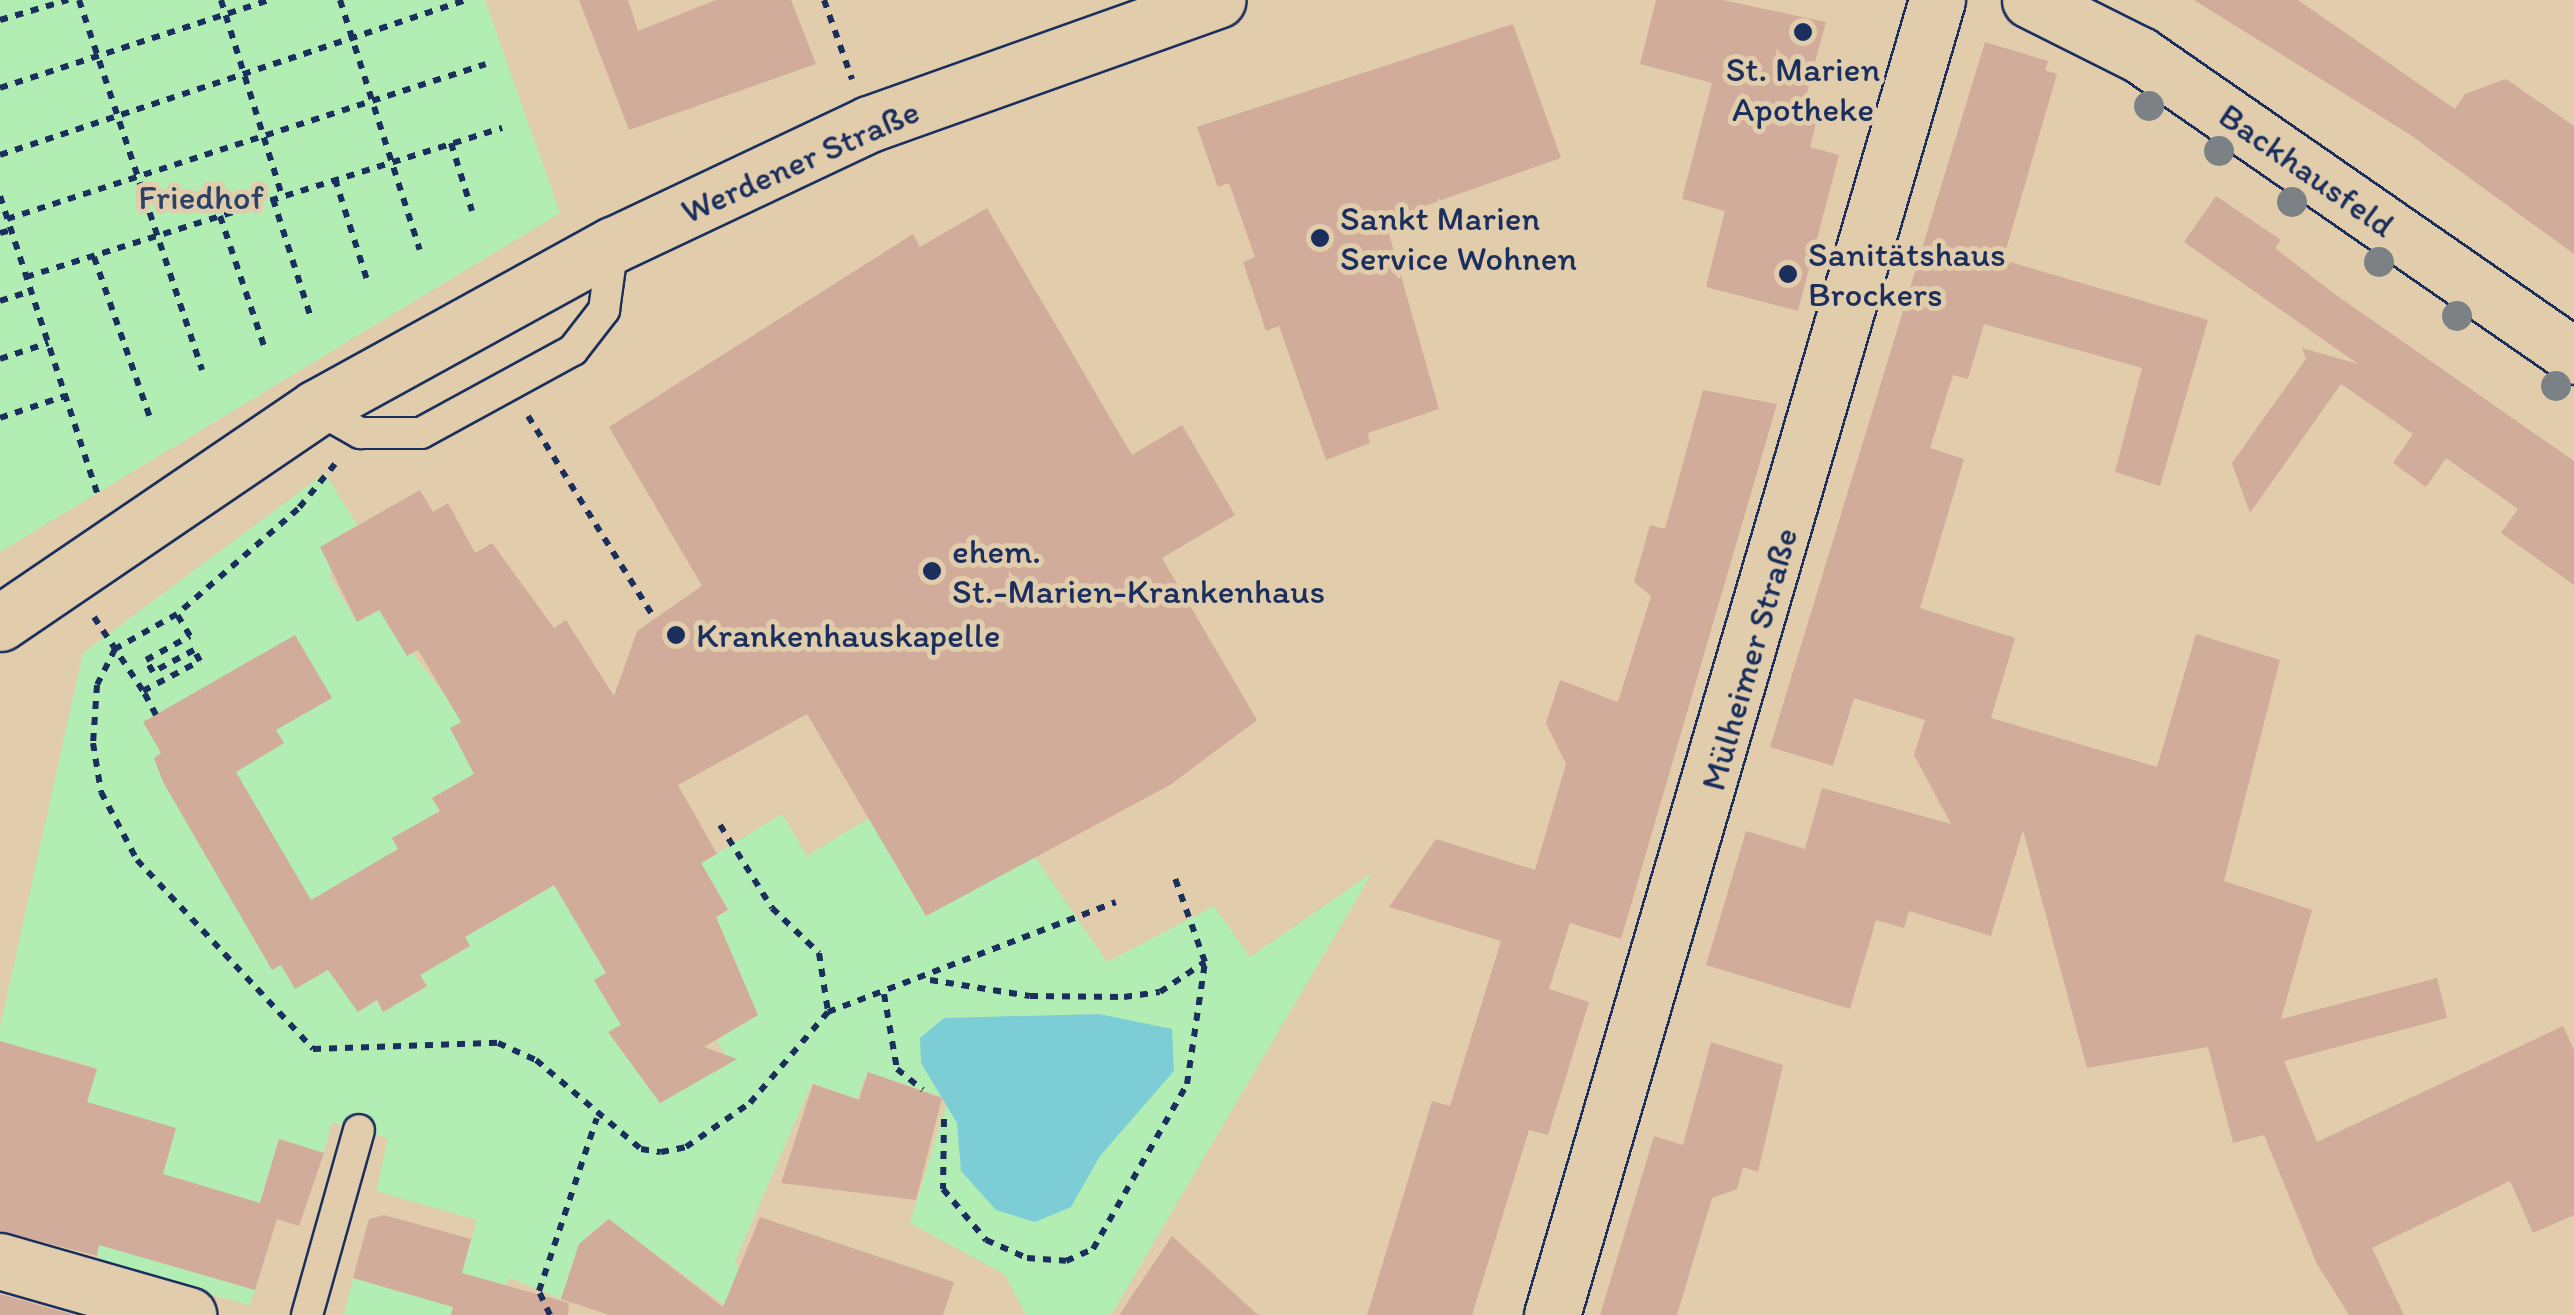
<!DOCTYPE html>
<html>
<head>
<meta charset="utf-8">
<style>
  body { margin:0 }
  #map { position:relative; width:2574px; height:1315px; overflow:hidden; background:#e1cdab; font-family:Itim,sans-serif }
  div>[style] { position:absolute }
  .green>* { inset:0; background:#b2eeb3 }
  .water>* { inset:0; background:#7dcdd6 }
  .building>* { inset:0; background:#d2ac9a }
  .path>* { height:6px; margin-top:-3px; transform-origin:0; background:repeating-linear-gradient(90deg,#1b2f5e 0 8px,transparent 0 16px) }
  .roads { filter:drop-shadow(2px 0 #1b2f5e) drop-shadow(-2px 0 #1b2f5e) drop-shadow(0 2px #1b2f5e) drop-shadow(0 -2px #1b2f5e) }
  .lane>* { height:30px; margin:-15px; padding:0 15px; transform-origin:15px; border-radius:15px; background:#e1cdab }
  .street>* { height:55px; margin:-27.5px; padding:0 27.5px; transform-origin:27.5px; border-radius:27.5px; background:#e1cdab }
  .secondary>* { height:55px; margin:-27.5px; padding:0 27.5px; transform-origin:27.5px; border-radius:27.5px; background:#e1cdab }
  .trees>* { width:30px; height:30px; margin:-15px; border-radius:50%; background:#7c8185 }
  .dots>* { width:28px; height:28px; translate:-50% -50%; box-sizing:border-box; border:5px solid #e1cdab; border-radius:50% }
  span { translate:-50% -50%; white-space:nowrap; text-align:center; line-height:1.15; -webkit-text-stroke:10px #e1cdab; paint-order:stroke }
  .poi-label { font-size:35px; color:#1b2f5e }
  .left { translate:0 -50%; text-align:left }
  .street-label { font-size:35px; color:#1b2f5e }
  .park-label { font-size:35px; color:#2a4266 }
</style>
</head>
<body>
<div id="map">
  <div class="green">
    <div style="clip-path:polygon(0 0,485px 0,560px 213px,0 552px)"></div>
    <div style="clip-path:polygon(325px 473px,357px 525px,321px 547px,335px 571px,329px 575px,357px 622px,379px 610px,444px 694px,457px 687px,474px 774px,432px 798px,440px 811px,393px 838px,398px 849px,328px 969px,358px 1012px,377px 1000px,383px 1012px,426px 987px,420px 975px,469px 946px,465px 937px,567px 878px,580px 928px,606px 973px,595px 980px,621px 1025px,609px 1033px,660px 1103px,730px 1063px,716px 1040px,758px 1015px,716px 917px,728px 909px,701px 863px,782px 814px,807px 856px,869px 818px,926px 916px,1033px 854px,1107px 962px,1214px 906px,1250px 957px,1372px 873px,1111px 1315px,1026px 1315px,1004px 1274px,910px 1223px,948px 1099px,867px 1072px,857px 1099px,812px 1083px,735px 1261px,745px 1281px,726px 1306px,608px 1219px,579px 1244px,561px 1299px,510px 1278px,506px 1285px,462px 1273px,477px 1220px,376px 1191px,388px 1138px,332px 1122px,324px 1153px,279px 1139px,260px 1203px,163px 1174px,176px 1129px,139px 1118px,75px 1145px,97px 1069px,74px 1061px,45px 1054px,22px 1130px,0 1123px,0 1027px,83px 653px)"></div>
    <div style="clip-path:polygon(99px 1245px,177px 1266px,255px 1290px,249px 1305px,96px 1263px)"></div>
    <div style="clip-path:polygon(353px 1278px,453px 1307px,451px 1315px,344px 1315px)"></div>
  </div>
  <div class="water">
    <div style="clip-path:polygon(1099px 1014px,1172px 1029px,1174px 1071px,1100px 1156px,1071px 1207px,1035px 1222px,996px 1210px,961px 1171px,957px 1123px,921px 1063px,920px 1038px,944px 1018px)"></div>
  </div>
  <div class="building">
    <div style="clip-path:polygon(579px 0,628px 0,638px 31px,716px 0,791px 0,816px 64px,629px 130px)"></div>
    <div style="clip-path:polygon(1656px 0,1723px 0,1826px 22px,1804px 103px,1820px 107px,1810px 147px,1839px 155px,1798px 311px,1706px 287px,1725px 211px,1682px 199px,1712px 83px,1640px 64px)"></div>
    <div style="clip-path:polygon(2194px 0,2298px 0,2455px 109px,2465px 94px,2506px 79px,2574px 126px,2574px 254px,2409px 134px)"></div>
    <div style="clip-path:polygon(1513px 24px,1561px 158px,1385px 220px,1439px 409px,1368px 433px,1370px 443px,1326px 460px,1279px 326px,1266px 331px,1243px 262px,1255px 257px,1229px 183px,1218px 187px,1197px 127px)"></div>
    <div style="clip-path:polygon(1985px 42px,2048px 61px,2045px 70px,2057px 74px,2003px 260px,2208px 320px,2160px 486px,2115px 472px,2142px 368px,1984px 324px,1968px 379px,1953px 375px,1930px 448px,1964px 459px,1920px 608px,2015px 638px,1991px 718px,2157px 767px,2196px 634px,2280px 660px,2224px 881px,2312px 910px,2281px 1019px,2437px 978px,2447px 1018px,2284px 1061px,2317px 1142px,2563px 1026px,2574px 1050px,2574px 1215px,2533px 1233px,2510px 1181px,2372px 1248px,2404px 1315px,2349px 1315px,2317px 1264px,2264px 1135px,2233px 1143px,2208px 1047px,2087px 1068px,2023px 830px,1991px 936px,1909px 911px,1904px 928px,1876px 920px,1850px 1009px,1706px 965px,1746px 831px,1805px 849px,1822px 788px,1951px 824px,1914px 755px,1925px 720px,1854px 698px,1833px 766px,1770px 747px)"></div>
    <div style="clip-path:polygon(2216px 196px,2281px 240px,2275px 248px,2336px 295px,2574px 461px,2574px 585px,2501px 533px,2518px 509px,2446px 458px,2426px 487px,2393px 463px,2413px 434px,2341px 384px,2250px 513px,2232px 463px,2306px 359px,2302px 348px,2358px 364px,2184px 242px)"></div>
    <div style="clip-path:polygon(987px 208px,1132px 455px,1182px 425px,1235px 515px,1162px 558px,1257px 720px,1170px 785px,926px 916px,807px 714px,678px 785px,717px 854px,701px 863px,728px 910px,716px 917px,758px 1015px,704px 1047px,737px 1059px,660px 1103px,608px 1032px,621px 1025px,594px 980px,606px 973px,554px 885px,465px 937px,470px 946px,420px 975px,427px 986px,383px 1012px,377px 1000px,358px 1012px,328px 970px,295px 989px,281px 965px,272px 970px,163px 782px,154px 758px,161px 753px,143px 722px,295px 635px,332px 698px,276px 730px,284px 743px,236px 772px,311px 900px,398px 849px,392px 838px,440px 811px,432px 798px,474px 774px,450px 728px,461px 722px,418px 650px,407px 656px,379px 610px,357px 622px,320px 547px,420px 490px,433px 512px,448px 503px,475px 553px,492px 543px,554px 628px,566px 620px,614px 696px,637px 631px,702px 586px,609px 427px,913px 234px,920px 247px)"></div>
    <div style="clip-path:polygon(1703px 390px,1777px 404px,1621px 939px,1570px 923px,1549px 989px,1589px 1002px,1548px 1135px,1529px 1130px,1472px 1315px,1367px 1315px,1432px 1101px,1450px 1106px,1501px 941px,1389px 907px,1436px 839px,1535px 870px,1566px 764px,1546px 723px,1560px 680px,1618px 702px,1651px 596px,1634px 582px,1650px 525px,1665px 529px)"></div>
    <div style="clip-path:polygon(0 1041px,97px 1069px,87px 1102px,176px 1128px,163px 1174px,260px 1203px,279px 1139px,324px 1153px,299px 1226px,277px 1219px,255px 1290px,99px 1245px,97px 1256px,0 1231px)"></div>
    <div style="clip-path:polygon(1711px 1042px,1783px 1065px,1758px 1172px,1743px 1167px,1737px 1189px,1712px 1198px,1677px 1315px,1600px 1315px,1654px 1136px,1683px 1145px)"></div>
    <div style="clip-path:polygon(868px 1072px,942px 1098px,916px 1200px,781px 1183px,813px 1084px,859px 1100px)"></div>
    <div style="clip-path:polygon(384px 1215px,471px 1239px,462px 1273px,569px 1303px,568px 1315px,451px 1315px,453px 1307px,353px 1278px,369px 1219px)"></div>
    <div style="clip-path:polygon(760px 1217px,954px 1282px,943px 1315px,610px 1315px,561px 1299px,579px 1244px,609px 1219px,723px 1307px)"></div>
    <div style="clip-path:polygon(1172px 1236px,1258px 1315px,1119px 1315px)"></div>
    <div style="clip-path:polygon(0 1294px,75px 1315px,0 1315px)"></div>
  </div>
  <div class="path">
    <div style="left:79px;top:0;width:390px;rotate:71.6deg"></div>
    <div style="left:221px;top:0;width:205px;rotate:72.7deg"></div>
    <div style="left:340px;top:0;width:262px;rotate:72.3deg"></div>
    <div style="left:824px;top:0;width:84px;rotate:70.5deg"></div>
    <div style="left:0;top:20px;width:71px;rotate:-16.4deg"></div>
    <div style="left:0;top:88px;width:284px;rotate:-18.1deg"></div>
    <div style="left:451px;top:143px;width:71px;rotate:72.8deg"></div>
    <div style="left:0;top:155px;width:490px;rotate:-18.4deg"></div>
    <div style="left:335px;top:179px;width:109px;rotate:72.4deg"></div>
    <div style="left:0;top:196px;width:315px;rotate:71.9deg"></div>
    <div style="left:273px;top:199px;width:122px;rotate:72.3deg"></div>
    <div style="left:220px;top:216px;width:137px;rotate:71.3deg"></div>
    <div style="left:7px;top:219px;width:503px;rotate:-17.93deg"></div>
    <div style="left:0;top:233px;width:11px;rotate:-15deg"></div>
    <div style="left:94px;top:257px;width:170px;rotate:70.8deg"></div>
    <div style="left:26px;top:277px;width:499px;rotate:-17.4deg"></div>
    <div style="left:0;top:301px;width:33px;rotate:-18deg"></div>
    <div style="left:0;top:359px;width:51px;rotate:-18.4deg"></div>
    <div style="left:528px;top:416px;width:236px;rotate:58deg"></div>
    <div style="left:0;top:418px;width:69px;rotate:-18.7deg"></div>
    <div style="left:335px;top:464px;width:58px;rotate:129.4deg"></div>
    <div style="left:298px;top:509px;width:160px;rotate:139deg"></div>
    <div style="left:177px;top:614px;width:71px;rotate:150.6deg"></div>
    <div style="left:115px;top:649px;width:40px;rotate:116.6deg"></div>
    <div style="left:97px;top:685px;width:58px;rotate:93.9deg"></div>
    <div style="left:93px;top:743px;width:50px;rotate:80.7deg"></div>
    <div style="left:101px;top:792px;width:77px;rotate:62.1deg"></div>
    <div style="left:137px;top:860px;width:258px;rotate:47deg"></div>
    <div style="left:313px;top:1049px;width:185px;rotate:-1.9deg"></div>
    <div style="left:498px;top:1043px;width:42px;rotate:24.1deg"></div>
    <div style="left:536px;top:1060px;width:138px;rotate:40.3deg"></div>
    <div style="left:641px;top:1149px;width:20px;rotate:9deg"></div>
    <div style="left:661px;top:1152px;width:25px;rotate:-11deg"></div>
    <div style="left:686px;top:1147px;width:78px;rotate:-34.5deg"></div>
    <div style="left:750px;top:1103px;width:120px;rotate:-49.4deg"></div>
    <div style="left:828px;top:1012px;width:308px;rotate:-20.9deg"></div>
    <div style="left:94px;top:617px;width:89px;rotate:56.5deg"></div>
    <div style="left:156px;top:715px;width:27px;rotate:-118deg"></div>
    <div style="left:143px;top:691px;width:64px;rotate:-27.8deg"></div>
    <div style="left:200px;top:661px;width:13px;rotate:-119deg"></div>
    <div style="left:194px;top:650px;width:47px;rotate:151.8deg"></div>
    <div style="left:153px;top:672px;width:14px;rotate:-120deg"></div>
    <div style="left:146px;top:660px;width:50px;rotate:-28.6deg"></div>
    <div style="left:190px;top:636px;width:26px;rotate:-121deg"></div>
    <div style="left:720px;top:825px;width:98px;rotate:57.9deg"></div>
    <div style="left:772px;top:908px;width:65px;rotate:43.8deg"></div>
    <div style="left:819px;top:953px;width:60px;rotate:81.3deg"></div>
    <div style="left:930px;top:980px;width:101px;rotate:9.1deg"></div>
    <div style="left:1030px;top:996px;width:94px;rotate:0.6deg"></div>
    <div style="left:1124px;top:997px;width:36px;rotate:-8deg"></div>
    <div style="left:1160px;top:992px;width:54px;rotate:-33.7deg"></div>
    <div style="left:884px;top:994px;width:76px;rotate:80.2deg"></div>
    <div style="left:897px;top:1069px;width:33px;rotate:39deg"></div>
    <div style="left:944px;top:1119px;width:70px;rotate:90.8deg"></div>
    <div style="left:943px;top:1189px;width:67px;rotate:49.9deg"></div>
    <div style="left:986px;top:1240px;width:45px;rotate:23.7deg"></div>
    <div style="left:1027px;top:1258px;width:39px;rotate:4deg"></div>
    <div style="left:1066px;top:1261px;width:30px;rotate:-24deg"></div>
    <div style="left:1093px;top:1249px;width:190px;rotate:-60.3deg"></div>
    <div style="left:1187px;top:1084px;width:123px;rotate:-81.6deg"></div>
    <div style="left:1205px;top:962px;width:89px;rotate:-109.7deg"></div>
    <div style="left:550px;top:1315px;width:26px;rotate:-115deg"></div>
    <div style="left:539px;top:1291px;width:182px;rotate:-71.5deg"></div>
  </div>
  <div class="roads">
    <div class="lane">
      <div style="left:316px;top:408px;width:51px;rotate:29.6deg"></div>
      <div style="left:360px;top:433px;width:61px"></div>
      <div style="left:421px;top:433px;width:173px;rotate:-28.6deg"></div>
      <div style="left:573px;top:350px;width:51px;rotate:-52.2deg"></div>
      <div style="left:604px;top:310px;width:66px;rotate:-82.1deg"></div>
      <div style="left:307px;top:1315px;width:192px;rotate:-74.3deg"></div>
    </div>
    <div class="street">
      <div style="left:2030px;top:0;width:123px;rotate:26.6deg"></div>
      <div style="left:2140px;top:55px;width:528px;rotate:34.74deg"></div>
      <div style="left:0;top:623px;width:382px;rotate:-34.2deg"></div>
      <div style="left:316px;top:408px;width:339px;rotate:-28.8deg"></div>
      <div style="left:613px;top:245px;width:283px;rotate:-25.3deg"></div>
      <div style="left:869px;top:124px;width:370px;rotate:-19.6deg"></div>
      <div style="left:0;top:1261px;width:196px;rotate:16deg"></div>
    </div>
    <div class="secondary">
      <div style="left:1552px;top:1315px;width:1370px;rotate:-73.68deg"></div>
    </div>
  </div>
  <div class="trees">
    <div style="left:2149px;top:106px"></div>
    <div style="left:2219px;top:151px"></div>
    <div style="left:2292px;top:202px"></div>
    <div style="left:2379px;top:262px"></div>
    <div style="left:2457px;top:316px"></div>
    <div style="left:2556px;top:386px"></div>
  </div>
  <div class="dots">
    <div style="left:1803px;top:32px;background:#1b2f5e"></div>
    <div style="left:1320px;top:238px;background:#1b2f5e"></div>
    <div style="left:1788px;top:274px;background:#1b2f5e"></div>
    <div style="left:932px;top:571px;background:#1b2f5e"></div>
    <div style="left:676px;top:635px;background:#1b2f5e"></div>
  </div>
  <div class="poi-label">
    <span style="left:1803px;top:89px">St. Marien<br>Apotheke</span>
    <span class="left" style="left:1340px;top:238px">Sankt Marien<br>Service Wohnen</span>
    <span class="left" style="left:1808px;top:274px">Sanitätshaus<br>Brockers</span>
    <span class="left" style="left:952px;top:571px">ehem.<br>St.-Marien-Krankenhaus</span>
    <span class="left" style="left:696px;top:635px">Krankenhauskapelle</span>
  </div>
  <div class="street-label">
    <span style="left:800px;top:161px;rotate:-24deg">Werdener Straße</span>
    <span style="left:2307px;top:170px;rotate:35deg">Backhausfeld</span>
    <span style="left:1749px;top:659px;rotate:-74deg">Mülheimer Straße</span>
  </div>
  <div class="park-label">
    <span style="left:201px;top:197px">Friedhof</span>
  </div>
</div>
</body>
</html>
